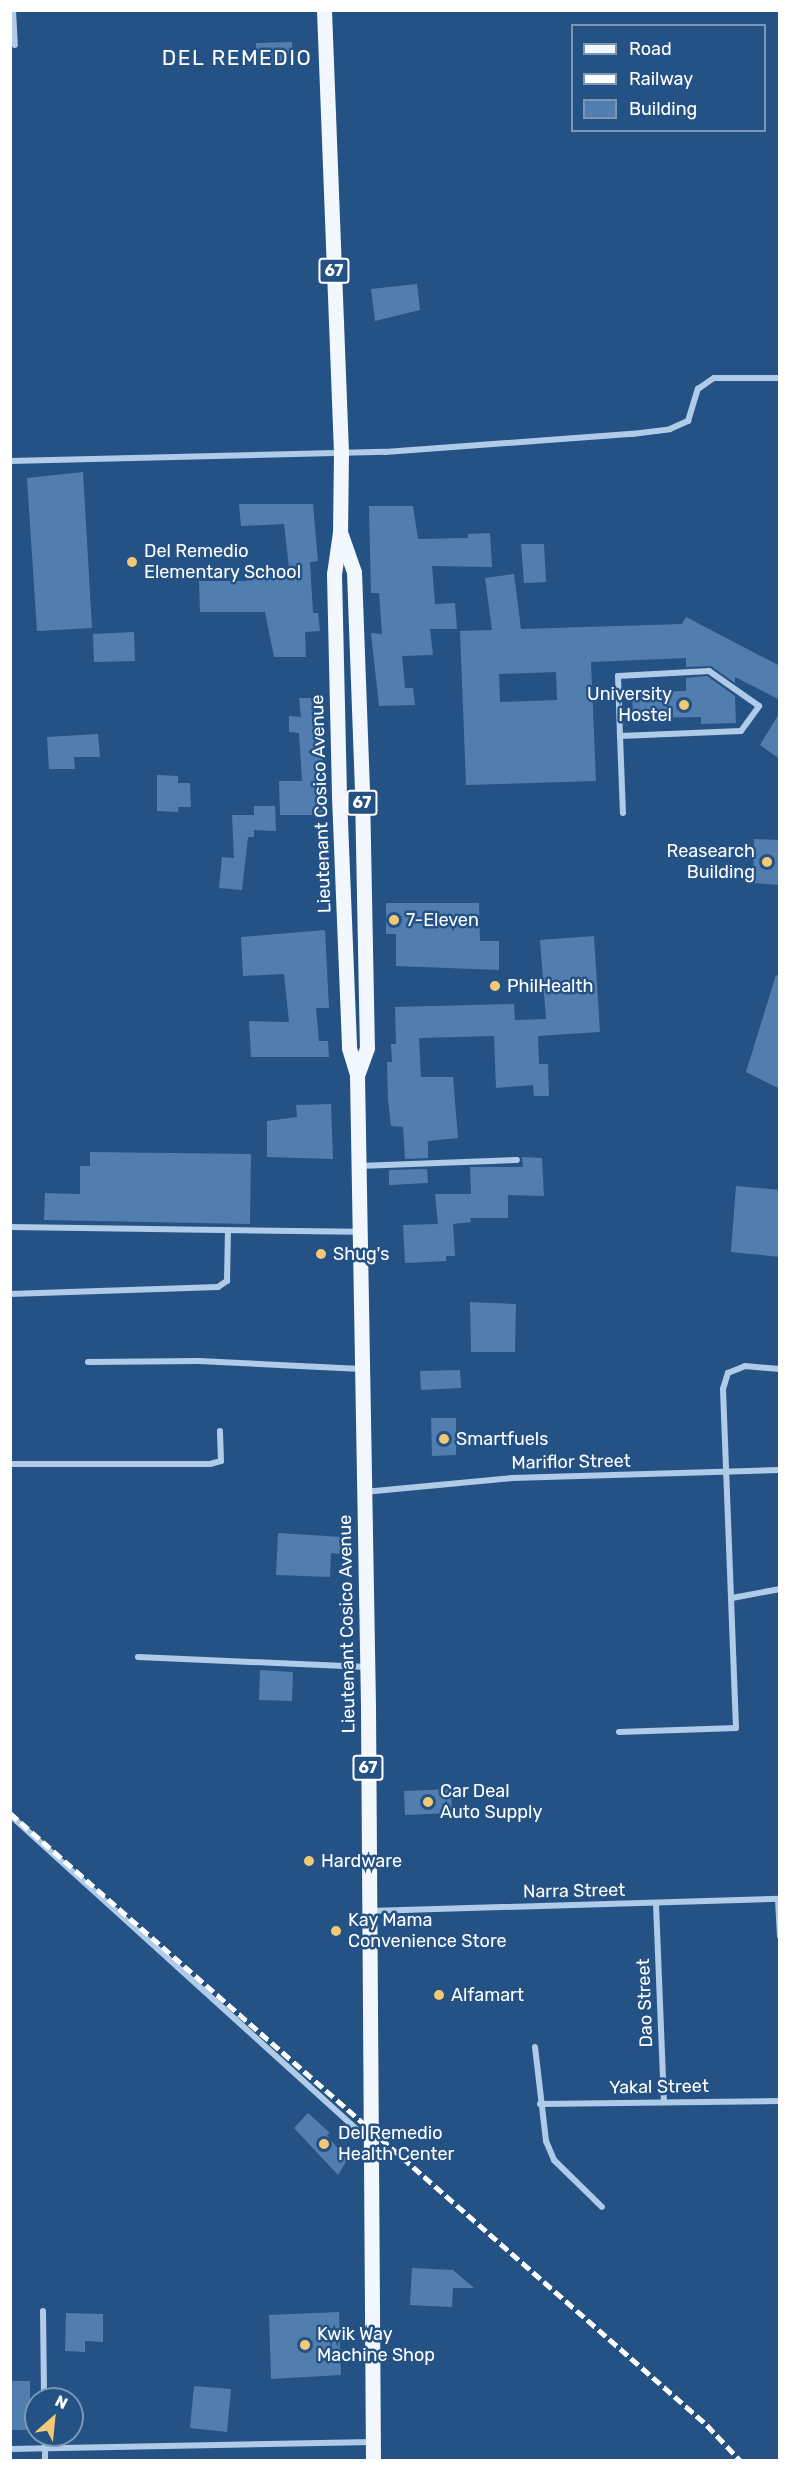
<!DOCTYPE html>
<html>
<head>
<meta charset="utf-8">
<style>
  body { margin:0 }
  #map { position:relative; width:790px; height:2471px; overflow:hidden; background:#255285; font-family:Rubik,sans-serif }
  div>[style] { position:absolute }
  .building>* { inset:0; background:#527eaf }
  .street>* { height:6px; margin:-3px; padding:0 3px; transform-origin:3px; border-radius:3px; background:#afcbe8 }
  .primary>* { height:15px; margin:-7.5px; padding:0 7.5px; transform-origin:7.5px; border-radius:7.5px; background:#f2f7fe }
  .rail>* { height:4.5px; margin-top:-2.25px; transform-origin:0; background:repeating-linear-gradient(90deg,#fff 0 10px,transparent 0 14.5px) }
  .dots>* { width:16px; height:16px; translate:-50% -50%; box-sizing:border-box; border:3px solid #255285; border-radius:50% }
  span { translate:-50% -50%; white-space:nowrap; text-align:center; line-height:1.15; -webkit-text-stroke:5px #255285; paint-order:stroke }
  .shield-label span { padding:2px 4px; background:#255285; border:2px solid; border-radius:4px; -webkit-text-stroke-width:0 }
  .shield-label { font-size:16px; color:#fff; font-weight:700 }
  .poi-label { font-size:18px; color:#fff }
  .left { translate:0 -50%; text-align:left }
  .right { translate:-100% -50%; text-align:right }
  .street-label { font-size:18px; color:#fff }
  .quarter-label { font-size:21px; color:#fff; letter-spacing:1.5px }
  .frame { position:absolute; inset:0; border:12px solid #fff; pointer-events:none }
  .legend { position:absolute; left:571px; top:24px; width:195px; height:108px; box-sizing:border-box; background:#255285; border:2px solid #7c97b6; margin:0; padding:8px 10px; list-style:none; font-size:18px; color:#fff }
  .legend li { display:flex; align-items:center; gap:12px; height:30px }
  .legend b { width:30px; border:2px solid #7c97b6 }
  .north { position:absolute; left:24px; top:2387px; width:60px; height:60px; box-sizing:border-box; background:#255285; border:2px solid #7c97b6; border-radius:50%; rotate:27deg; font-size:16px; font-weight:700; line-height:24px; text-align:center; color:#fff }
  .north::after { content:''; display:block; margin:auto; width:21px; height:27px; background:#f2c974; clip-path:polygon(50% 0,100% 100%,50% 72%,0 100%) }
</style>
</head>
<body>
<div id="map">
  <div class="building">
    <div style="clip-path:polygon(292px 42px,293px 61px,256px 62px,256px 43px)"></div>
    <div style="clip-path:polygon(417px 284px,420px 310px,375px 321px,371px 289px)"></div>
    <div style="clip-path:polygon(83px 472px,92px 628px,37px 631px,27px 478px)"></div>
    <div style="clip-path:polygon(239px 504px,313px 504px,318px 561px,310px 562px,313px 613px,318px 613px,320px 631px,305px 632px,306px 657px,274px 657px,265px 612px,200px 612px,199px 581px,247px 581px,246px 570px,289px 568px,284px 524px,241px 526px)"></div>
    <div style="clip-path:polygon(369px 506px,413px 506px,418px 539px,468px 538px,468px 534px,490px 533px,492px 567px,432px 566px,435px 604px,455px 603px,457px 629px,430px 629px,433px 655px,402px 656px,405px 688px,413px 688px,415px 705px,379px 706px,371px 633px,382px 634px,379px 593px,371px 593px)"></div>
    <div style="clip-path:polygon(521px 544px,544px 544px,546px 582px,524px 583px)"></div>
    <div style="clip-path:polygon(evenodd,514px 574px,521px 629px,682px 624px,686px 617px,780px 666px,780px 700px,735px 677px,735px 683px,711px 666px,686px 667px,686px 658px,591px 662px,596px 781px,466px 785px,460px 631px,492px 630px,485px 578px,514px 574px,556px 672px,557px 700px,500px 702px,499px 674px,556px 672px)"></div>
    <div style="clip-path:polygon(134px 632px,135px 661px,94px 662px,93px 634px)"></div>
    <div style="clip-path:polygon(707px 676px,735px 696px,736px 723px,701px 724px,701px 717px,633px 718px,632px 692px,686px 691px,686px 678px)"></div>
    <div style="clip-path:polygon(299px 698px,319px 698px,326px 815px,280px 815px,279px 781px,302px 781px,299px 733px,289px 732px,289px 716px,301px 717px)"></div>
    <div style="clip-path:polygon(780px 712px,780px 759px,760px 745px)"></div>
    <div style="clip-path:polygon(98px 734px,100px 757px,74px 757px,75px 769px,49px 769px,47px 737px)"></div>
    <div style="clip-path:polygon(157px 775px,178px 776px,178px 783px,190px 783px,191px 807px,178px 807px,178px 812px,157px 811px)"></div>
    <div style="clip-path:polygon(254px 806px,275px 806px,276px 831px,254px 830px,254px 837px,248px 837px,242px 890px,219px 888px,222px 857px,234px 858px,232px 815px,254px 815px)"></div>
    <div style="clip-path:polygon(754px 839px,780px 840px,780px 885px,753px 883px)"></div>
    <div style="clip-path:polygon(386px 903px,479px 903px,480px 941px,499px 941px,499px 970px,396px 966px,396px 934px,386px 934px)"></div>
    <div style="clip-path:polygon(325px 930px,329px 1008px,316px 1008px,319px 1041px,328px 1041px,329px 1057px,251px 1057px,249px 1021px,289px 1022px,284px 974px,243px 976px,241px 937px)"></div>
    <div style="clip-path:polygon(594px 936px,600px 1032px,538px 1036px,539px 1064px,548px 1064px,549px 1096px,534px 1096px,533px 1085px,496px 1088px,494px 1036px,419px 1038px,421px 1077px,453px 1077px,458px 1138px,428px 1141px,428px 1158px,405px 1159px,403px 1127px,391px 1126px,388px 1100px,387px 1062px,392px 1062px,391px 1044px,396px 1044px,395px 1007px,514px 1004px,515px 1020px,546px 1019px,540px 940px)"></div>
    <div style="clip-path:polygon(776px 975px,780px 976px,780px 1089px,746px 1072px)"></div>
    <div style="clip-path:polygon(331px 1104px,333px 1159px,267px 1157px,267px 1121px,297px 1117px,296px 1105px)"></div>
    <div style="clip-path:polygon(90px 1152px,251px 1154px,250px 1224px,44px 1220px,45px 1193px,80px 1194px,80px 1166px,90px 1166px)"></div>
    <div style="clip-path:polygon(522px 1157px,542px 1158px,544px 1196px,508px 1195px,508px 1218px,470px 1218px,471px 1222px,453px 1224px,455px 1256px,446px 1256px,446px 1261px,405px 1263px,403px 1225px,438px 1224px,435px 1194px,471px 1194px,470px 1167px,523px 1167px)"></div>
    <div style="clip-path:polygon(427px 1169px,428px 1183px,389px 1185px,389px 1170px)"></div>
    <div style="clip-path:polygon(736px 1186px,780px 1190px,780px 1257px,731px 1252px)"></div>
    <div style="clip-path:polygon(470px 1302px,516px 1304px,515px 1352px,471px 1352px)"></div>
    <div style="clip-path:polygon(460px 1370px,461px 1388px,421px 1390px,420px 1371px)"></div>
    <div style="clip-path:polygon(431px 1418px,456px 1418px,456px 1455px,432px 1456px)"></div>
    <div style="clip-path:polygon(278px 1533px,342px 1537px,341px 1554px,331px 1553px,330px 1577px,276px 1575px)"></div>
    <div style="clip-path:polygon(260px 1670px,293px 1672px,292px 1701px,259px 1700px)"></div>
    <div style="clip-path:polygon(451px 1789px,452px 1813px,405px 1815px,404px 1791px)"></div>
    <div style="clip-path:polygon(308px 2113px,330px 2133px,327px 2135px,347px 2160px,338px 2175px,294px 2128px)"></div>
    <div style="clip-path:polygon(412px 2268px,453px 2270px,474px 2288px,453px 2288px,452px 2307px,410px 2305px)"></div>
    <div style="clip-path:polygon(339px 2312px,341px 2375px,271px 2379px,269px 2315px)"></div>
    <div style="clip-path:polygon(66px 2313px,103px 2314px,103px 2342px,85px 2341px,85px 2352px,65px 2351px)"></div>
    <div style="clip-path:polygon(10px 2381px,30px 2381px,30px 2430px,10px 2430px)"></div>
    <div style="clip-path:polygon(194px 2386px,231px 2389px,227px 2432px,190px 2428px)"></div>
  </div>
  <div class="street">
    <div style="left:13px;top:10px;width:35px;rotate:87deg"></div>
    <div style="left:10px;top:461px;width:375px;rotate:-1.4deg"></div>
    <div style="left:385px;top:452px;width:248px;rotate:-4.2deg"></div>
    <div style="left:632px;top:434px;width:38px;rotate:-7deg"></div>
    <div style="left:670px;top:429px;width:20px;rotate:-24deg"></div>
    <div style="left:688px;top:421px;width:34px;rotate:-73deg"></div>
    <div style="left:698px;top:389px;width:19px;rotate:-35deg"></div>
    <div style="left:714px;top:378px;width:66px"></div>
    <div style="left:620px;top:736px;width:121px;rotate:-2.4deg"></div>
    <div style="left:741px;top:731px;width:31px;rotate:-54deg"></div>
    <div style="left:759px;top:706px;width:61px;rotate:-145deg"></div>
    <div style="left:709px;top:671px;width:91px;rotate:176.9deg"></div>
    <div style="left:618px;top:676px;width:60px;rotate:88.1deg"></div>
    <div style="left:620px;top:736px;width:77px;rotate:87.8deg"></div>
    <div style="left:359px;top:1166px;width:158px;rotate:-2.2deg"></div>
    <div style="left:10px;top:1227px;width:348px;rotate:0.8deg"></div>
    <div style="left:10px;top:1294px;width:208px;rotate:-1.9deg"></div>
    <div style="left:218px;top:1287px;width:11px;rotate:-34deg"></div>
    <div style="left:227px;top:1281px;width:51px;rotate:-88.9deg"></div>
    <div style="left:88px;top:1362px;width:111px;rotate:-0.5deg"></div>
    <div style="left:199px;top:1361px;width:162px;rotate:2.8deg"></div>
    <div style="left:10px;top:1464px;width:200px"></div>
    <div style="left:210px;top:1464px;width:11px;rotate:-15deg"></div>
    <div style="left:221px;top:1461px;width:30px;rotate:-92deg"></div>
    <div style="left:364px;top:1492px;width:149px;rotate:-5.4deg"></div>
    <div style="left:512px;top:1478px;width:268px;rotate:-1.7deg"></div>
    <div style="left:732px;top:1598px;width:49px;rotate:-10.6deg"></div>
    <div style="left:138px;top:1657px;width:229px;rotate:2.5deg"></div>
    <div style="left:619px;top:1732px;width:117px;rotate:-2deg"></div>
    <div style="left:736px;top:1728px;width:339px;rotate:-92.2deg"></div>
    <div style="left:723px;top:1389px;width:17px;rotate:-73deg"></div>
    <div style="left:728px;top:1373px;width:18px;rotate:-22deg"></div>
    <div style="left:745px;top:1366px;width:35px;rotate:5deg"></div>
    <div style="left:10px;top:1815px;width:482px;rotate:42.2deg"></div>
    <div style="left:778px;top:1899px;width:37px;rotate:87deg"></div>
    <div style="left:656px;top:1904px;width:197px;rotate:87.7deg"></div>
    <div style="left:370px;top:1911px;width:410px;rotate:-1.7deg"></div>
    <div style="left:535px;top:2047px;width:95px;rotate:83.3deg"></div>
    <div style="left:546px;top:2141px;width:21px;rotate:67deg"></div>
    <div style="left:554px;top:2160px;width:67px;rotate:44.4deg"></div>
    <div style="left:540px;top:2104px;width:240px;rotate:-0.7deg"></div>
    <div style="left:43px;top:2311px;width:88px;rotate:89.3deg"></div>
    <div style="left:45px;top:2435px;width:25px;rotate:90deg"></div>
    <div style="left:10px;top:2449px;width:363px;rotate:-1.1deg"></div>
  </div>
  <div class="primary">
    <div style="left:324px;top:10px;width:443px;rotate:87.8deg"></div>
    <div style="left:341px;top:453px;width:79px;rotate:90.7deg"></div>
    <div style="left:340px;top:532px;width:42px;rotate:98.1deg"></div>
    <div style="left:334px;top:574px;width:222px;rotate:88.7deg"></div>
    <div style="left:339px;top:796px;width:252px;rotate:87.7deg"></div>
    <div style="left:349px;top:1048px;width:28px;rotate:73deg"></div>
    <div style="left:357px;top:1075px;width:632px;rotate:89deg"></div>
    <div style="left:368px;top:1707px;width:753px;rotate:89.62deg"></div>
    <div style="left:340px;top:532px;width:42px;rotate:70.7deg"></div>
    <div style="left:354px;top:572px;width:219px;rotate:87.9deg"></div>
    <div style="left:362px;top:791px;width:257px;rotate:88.9deg"></div>
    <div style="left:367px;top:1048px;width:29px;rotate:110deg"></div>
  </div>
  <div class="rail">
    <div style="left:10px;top:1813px;width:928px;rotate:41.28deg"></div>
    <div style="left:707px;top:2425px;width:48px;rotate:46.7deg"></div>
  </div>
  <div class="dots">
    <div style="left:132px;top:562px;background:#f2c974"></div>
    <div style="left:684px;top:705px;background:#f2c974"></div>
    <div style="left:767px;top:862px;background:#f2c974"></div>
    <div style="left:394px;top:920px;background:#f2c974"></div>
    <div style="left:495px;top:986px;background:#f2c974"></div>
    <div style="left:321px;top:1254px;background:#f2c974"></div>
    <div style="left:444px;top:1439px;background:#f2c974"></div>
    <div style="left:428px;top:1802px;background:#f2c974"></div>
    <div style="left:309px;top:1861px;background:#f2c974"></div>
    <div style="left:336px;top:1931px;background:#f2c974"></div>
    <div style="left:439px;top:1995px;background:#f2c974"></div>
    <div style="left:324px;top:2144px;background:#f2c974"></div>
    <div style="left:305px;top:2345px;background:#f2c974"></div>
  </div>
  <div class="shield-label">
    <span style="left:334px;top:271px">67</span>
    <span style="left:362px;top:803px">67</span>
    <span style="left:368px;top:1768px">67</span>
  </div>
  <div class="poi-label">
    <span class="left" style="left:144px;top:562px">Del Remedio<br>Elementary School</span>
    <span class="right" style="left:672px;top:705px">University<br>Hostel</span>
    <span class="right" style="left:755px;top:862px">Reasearch<br>Building</span>
    <span class="left" style="left:406px;top:920px">7-Eleven</span>
    <span class="left" style="left:507px;top:986px">PhilHealth</span>
    <span class="left" style="left:333px;top:1254px">Shug's</span>
    <span class="left" style="left:456px;top:1439px">Smartfuels</span>
    <span class="left" style="left:440px;top:1802px">Car Deal<br>Auto Supply</span>
    <span class="left" style="left:321px;top:1861px">Hardware</span>
    <span class="left" style="left:348px;top:1931px">Kay Mama<br>Convenience Store</span>
    <span class="left" style="left:451px;top:1995px">Alfamart</span>
    <span class="left" style="left:338px;top:2144px">Del Remedio<br>Health Center</span>
    <span class="left" style="left:317px;top:2345px">Kwik Way<br>Machine Shop</span>
  </div>
  <div class="street-label">
    <span style="left:321px;top:804px;rotate:-92deg">Lieutenant Cosico Avenue</span>
    <span style="left:571px;top:1462px;rotate:-1deg">Mariflor Street</span>
    <span style="left:347px;top:1624px;rotate:-91deg">Lieutenant Cosico Avenue</span>
    <span style="left:574px;top:1891px;rotate:-1deg">Narra Street</span>
    <span style="left:645px;top:2003px;rotate:-92deg">Dao Street</span>
    <span style="left:659px;top:2087px;rotate:-1deg">Yakal Street</span>
  </div>
  <div class="quarter-label">
    <span style="left:237px;top:58px">DEL REMEDIO</span>
  </div>
  <div class="frame"></div>
  <ul class="legend">
  <li><b style="height:8px;background:#f2f7fe"></b>Road</li>
  <li><b style="height:8px;background:#fff"></b>Railway</li>
  <li><b style="height:16px;background:#527eaf"></b>Building</li>
  </ul>
  <div class="north">N</div>
</div>
</body>
</html>
